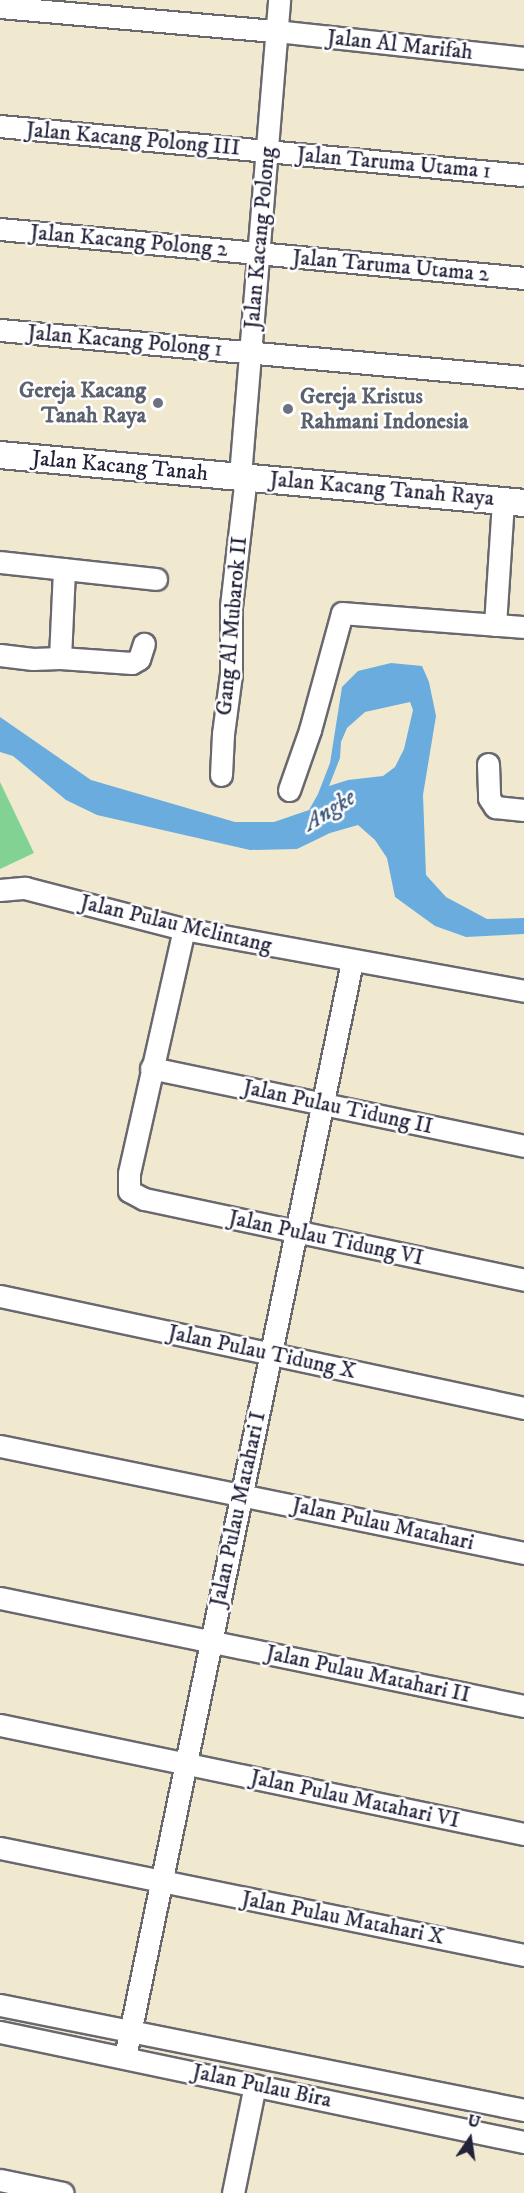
<!DOCTYPE html>
<html>
<head>
<meta charset="utf-8">
<style>
  body { margin:0 }
  #map { position:relative; width:524px; height:2193px; overflow:hidden; background:#f0e9d0; font-family:"IM FELL DW Pica",serif }
  div>[style] { position:absolute }
  .green>* { inset:0; background:#82d393 }
  .water>* { inset:0; background:#6aacde }
  .roads { filter:drop-shadow(2px 0 #6a686f) drop-shadow(-2px 0 #6a686f) drop-shadow(0 2px #6a686f) drop-shadow(0 -2px #6a686f) }
  .minor>* { height:21px; margin:-10.5px; padding:0 10.5px; transform-origin:10.5px; border-radius:10.5px; background:#fff }
  .tertiary>* { height:26px; margin:-13px; padding:0 13px; transform-origin:13px; border-radius:13px; background:#fff }
  .dots>* { width:16px; height:16px; translate:-50% -50%; box-sizing:border-box; border:3px solid #fff; border-radius:50% }
  span { translate:-50% -50%; white-space:nowrap; text-align:center; line-height:1.15; -webkit-text-stroke:5px #fff; paint-order:stroke }
  .street-label { font-size:22px; color:#22223b }
  .worship-label { font-size:22px; color:#5b616d; font-weight:700 }
  .right { translate:-100% -50%; text-align:right }
  .left { translate:0 -50%; text-align:left }
  .water-label { font-size:24px; color:#3f597c; font-style:italic }
  .north { position:absolute; left:440px; top:2109px; width:60px; height:60px; -webkit-text-stroke:4px #fff; paint-order:stroke; rotate:13deg; font-size:16px; font-weight:700; line-height:24px; text-align:center; color:#22223b }
  .north::after { content:''; display:block; margin:auto; width:21px; height:27px; background:#22223b; clip-path:polygon(50% 0,100% 100%,50% 72%,0 100%) }
</style>
</head>
<body>
<div id="map">
  <div class="green">
    <div style="clip-path:polygon(0 782px,34px 853px,0 869px)"></div>
  </div>
  <div class="water">
    <div style="clip-path:polygon(evenodd,391px 663px,422px 666px,429px 682px,436px 716px,423px 795px,426px 875px,446px 897px,487px 919px,524px 918px,524px 934px,466px 937px,435px 926px,395px 897px,387px 858px,375px 840px,358px 825px,330px 833px,297px 849px,250px 850px,97px 815px,66px 800px,13px 756px,0 752px,0 717px,91px 780px,235px 822px,274px 822px,309px 810px,318px 794px,330px 763px,342px 687px,358px 671px,391px 663px,410px 702px,413px 710px,404px 749px,395px 767px,383px 776px,348px 780px,329px 786px,340px 758px,341px 742px,347px 728px,365px 712px,410px 702px)"></div>
  </div>
  <div class="roads">
    <div class="minor">
      <div style="left:0;top:7px;width:277px;rotate:5deg"></div>
      <div style="left:276px;top:31px;width:249px;rotate:6.2deg"></div>
      <div style="left:0;top:126px;width:524px;rotate:5.36deg"></div>
      <div style="left:0;top:229px;width:526px;rotate:5.34deg"></div>
      <div style="left:0;top:330px;width:526px;rotate:5.13deg"></div>
      <div style="left:240px;top:476px;width:478px;rotate:-85.3deg"></div>
      <div style="left:0;top:562px;width:157px;rotate:6.2deg"></div>
      <div style="left:495px;top:625px;width:124px;rotate:-86.3deg"></div>
      <div style="left:0;top:655px;width:33px;rotate:7deg"></div>
      <div style="left:33px;top:659px;width:27px;rotate:-2deg"></div>
      <div style="left:60px;top:658px;width:72px;rotate:4deg"></div>
      <div style="left:132px;top:663px;width:8px;rotate:-30deg"></div>
      <div style="left:139px;top:659px;width:16px;rotate:-72deg"></div>
      <div style="left:60px;top:658px;width:89px;rotate:-87.4deg"></div>
      <div style="left:488px;top:764px;width:34px;rotate:88deg"></div>
      <div style="left:489px;top:798px;width:11px;rotate:56deg"></div>
      <div style="left:495px;top:807px;width:29px;rotate:6deg"></div>
      <div style="left:221px;top:775px;width:41px;rotate:-87.2deg"></div>
      <div style="left:223px;top:734px;width:61px;rotate:-82.4deg"></div>
      <div style="left:231px;top:674px;width:68px;rotate:-90deg"></div>
      <div style="left:231px;top:606px;width:131px;rotate:-83.4deg"></div>
      <div style="left:289px;top:790px;width:64px;rotate:-70.7deg"></div>
      <div style="left:310px;top:730px;width:121px;rotate:-74.7deg"></div>
      <div style="left:342px;top:613px;width:183px;rotate:4.4deg"></div>
      <div style="left:0;top:890px;width:25px;rotate:-5deg"></div>
      <div style="left:25px;top:888px;width:164px;rotate:14.5deg"></div>
      <div style="left:184px;top:929px;width:346px;rotate:10.3deg"></div>
      <div style="left:184px;top:929px;width:250px;rotate:102.7deg"></div>
      <div style="left:129px;top:1173px;width:18px;rotate:90deg"></div>
      <div style="left:129px;top:1191px;width:17px;rotate:28deg"></div>
      <div style="left:144px;top:1199px;width:389px;rotate:12deg"></div>
      <div style="left:151px;top:1068px;width:381px;rotate:11.8deg"></div>
      <div style="left:0;top:1296px;width:536px;rotate:12.06deg"></div>
      <div style="left:0;top:1446px;width:535px;rotate:11.54deg"></div>
      <div style="left:0;top:1598px;width:535px;rotate:11.65deg"></div>
      <div style="left:0;top:1725px;width:535px;rotate:11.75deg"></div>
      <div style="left:0;top:1848px;width:535px;rotate:11.54deg"></div>
      <div style="left:0;top:2005px;width:534px;rotate:11.33deg"></div>
      <div style="left:0;top:2032px;width:535px;rotate:11.86deg"></div>
      <div style="left:125px;top:2057px;width:1118px;rotate:-78.29deg"></div>
      <div style="left:0;top:2180px;width:64px;rotate:11.7deg"></div>
      <div style="left:233px;top:2193px;width:110px;rotate:-78.5deg"></div>
    </div>
    <div class="tertiary">
      <div style="left:0;top:455px;width:526px;rotate:5.23deg"></div>
    </div>
  </div>
  <div class="dots">
    <div style="left:158px;top:403px;background:#6b7280"></div>
    <div style="left:288px;top:409px;background:#6b7280"></div>
  </div>
  <div class="street-label">
    <span style="left:400px;top:45px;rotate:6deg">Jalan Al Marifah</span>
    <span style="left:133px;top:139px;rotate:5deg">Jalan Kacang Polong III</span>
    <span style="left:394px;top:163px;rotate:5deg">Jalan Taruma Utama 1</span>
    <span style="left:260px;top:238px;rotate:-85deg">Jalan Kacang Polong</span>
    <span style="left:129px;top:241px;rotate:5deg">Jalan Kacang Polong 2</span>
    <span style="left:391px;top:266px;rotate:5deg">Jalan Taruma Utama 2</span>
    <span style="left:125px;top:341px;rotate:5deg">Jalan Kacang Polong 1</span>
    <span style="left:120px;top:466px;rotate:5deg">Jalan Kacang Tanah</span>
    <span style="left:382px;top:489px;rotate:5deg">Jalan Kacang Tanah Raya</span>
    <span style="left:232px;top:626px;rotate:-85deg">Gang Al Mubarok II</span>
    <span style="left:176px;top:924px;rotate:13deg">Jalan Pulau Melintang</span>
    <span style="left:338px;top:1107px;rotate:12deg">Jalan Pulau Tidung II</span>
    <span style="left:326px;top:1238px;rotate:12deg">Jalan Pulau Tidung VI</span>
    <span style="left:262px;top:1352px;rotate:12deg">Jalan Pulau Tidung X</span>
    <span style="left:238px;top:1509px;rotate:-78deg">Jalan Pulau Matahari I</span>
    <span style="left:383px;top:1524px;rotate:12deg">Jalan Pulau Matahari</span>
    <span style="left:368px;top:1674px;rotate:12deg">Jalan Pulau Matahari II</span>
    <span style="left:355px;top:1799px;rotate:12deg">Jalan Pulau Matahari VI</span>
    <span style="left:343px;top:1918px;rotate:11deg">Jalan Pulau Matahari X</span>
    <span style="left:262px;top:2086px;rotate:12deg">Jalan Pulau Bira</span>
  </div>
  <div class="worship-label">
    <span class="right" style="left:146px;top:403px">Gereja Kacang<br>Tanah Raya</span>
    <span class="left" style="left:300px;top:409px">Gereja Kristus<br>Rahmani Indonesia</span>
  </div>
  <div class="water-label">
    <span style="left:330px;top:811px;rotate:-32deg">Angke</span>
  </div>
  <div class="north">U</div>
</div>
</body>
</html>
